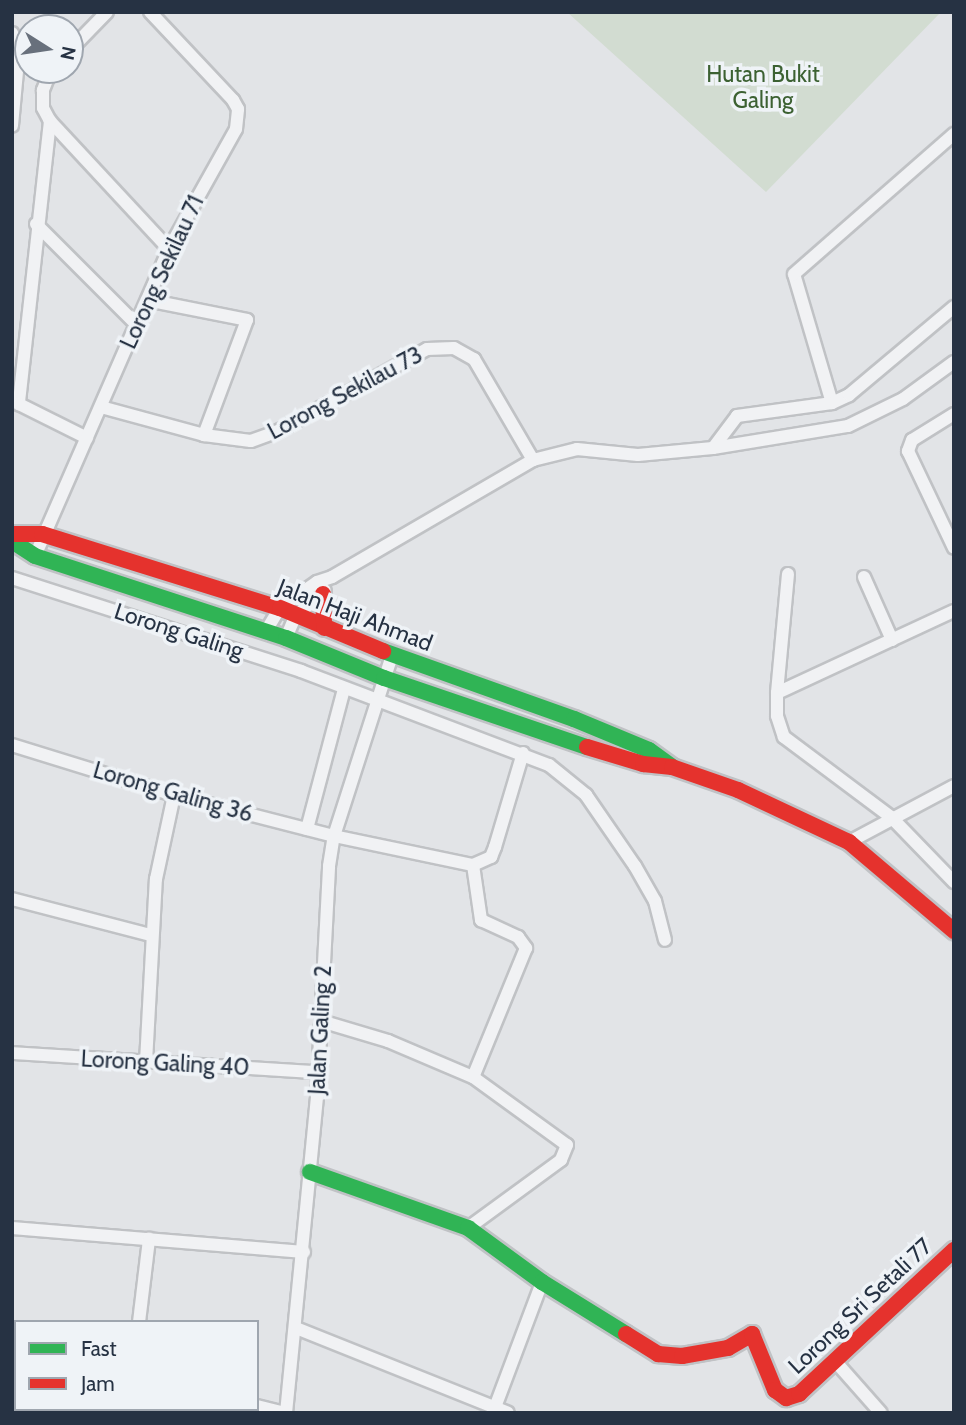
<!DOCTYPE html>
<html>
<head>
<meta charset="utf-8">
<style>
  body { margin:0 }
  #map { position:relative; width:966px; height:1425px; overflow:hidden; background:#e2e4e7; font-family:Cabin,sans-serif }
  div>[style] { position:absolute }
  .green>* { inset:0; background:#d2dcd1 }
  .roads { filter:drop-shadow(2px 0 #c0c2c5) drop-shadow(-2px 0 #c0c2c5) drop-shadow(0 2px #c0c2c5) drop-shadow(0 -2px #c0c2c5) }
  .street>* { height:12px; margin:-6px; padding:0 6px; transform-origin:6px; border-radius:6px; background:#f1f2f4 }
  .fast>* { height:16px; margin:-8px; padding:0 8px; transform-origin:8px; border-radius:8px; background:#30b455 }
  .jam>* { height:16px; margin:-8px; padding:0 8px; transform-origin:8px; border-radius:8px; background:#e5322d }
  span { translate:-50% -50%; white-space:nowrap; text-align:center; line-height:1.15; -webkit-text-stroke:7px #eff3f7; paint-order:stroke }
  .park-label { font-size:23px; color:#3c6132 }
  .street-label { font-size:23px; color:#263243 }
  .frame { position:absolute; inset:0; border:14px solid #263243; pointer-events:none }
  .legend { position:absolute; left:14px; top:1320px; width:245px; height:91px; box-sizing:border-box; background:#eff3f7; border:2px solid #9fa6af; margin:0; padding:9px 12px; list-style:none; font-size:21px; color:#263243 }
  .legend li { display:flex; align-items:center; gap:14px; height:35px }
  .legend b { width:35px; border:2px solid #9fa6af }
  .north { position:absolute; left:14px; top:14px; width:70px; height:70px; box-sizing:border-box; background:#eff3f7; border:2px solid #9fa6af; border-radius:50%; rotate:102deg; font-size:19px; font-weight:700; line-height:28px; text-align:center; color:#263243 }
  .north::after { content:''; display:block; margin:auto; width:24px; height:32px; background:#68707c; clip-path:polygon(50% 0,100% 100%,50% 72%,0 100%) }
</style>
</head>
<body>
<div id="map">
  <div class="green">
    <div style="clip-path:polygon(567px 12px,941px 12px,766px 192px)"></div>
  </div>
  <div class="roads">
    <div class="street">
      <div style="left:12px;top:33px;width:18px;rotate:68deg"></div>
      <div style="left:19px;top:50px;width:76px;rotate:95.3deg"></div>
      <div style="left:70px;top:50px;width:53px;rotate:-45.8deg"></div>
      <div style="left:51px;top:70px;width:22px;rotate:112deg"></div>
      <div style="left:43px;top:90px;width:18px;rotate:90deg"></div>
      <div style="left:43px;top:108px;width:15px;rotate:62deg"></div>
      <div style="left:50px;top:121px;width:175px;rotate:47.1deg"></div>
      <div style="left:50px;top:121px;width:285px;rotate:96.3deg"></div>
      <div style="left:19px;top:404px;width:76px;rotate:26.6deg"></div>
      <div style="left:36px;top:224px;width:141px;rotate:45deg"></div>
      <div style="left:147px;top:300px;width:102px;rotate:11.3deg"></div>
      <div style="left:247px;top:320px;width:123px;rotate:110.5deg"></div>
      <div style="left:832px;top:403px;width:134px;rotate:-106.4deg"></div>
      <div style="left:794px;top:274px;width:213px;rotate:-41.2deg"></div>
      <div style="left:101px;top:407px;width:107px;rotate:15.2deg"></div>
      <div style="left:204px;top:435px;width:47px;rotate:7.3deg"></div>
      <div style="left:251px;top:441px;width:29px;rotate:-20deg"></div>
      <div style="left:278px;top:431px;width:170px;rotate:-28.8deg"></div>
      <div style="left:427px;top:349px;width:27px;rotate:-2deg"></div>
      <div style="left:454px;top:348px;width:23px;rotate:29deg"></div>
      <div style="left:474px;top:359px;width:117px;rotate:59.7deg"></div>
      <div style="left:954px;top:414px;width:49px;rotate:148.2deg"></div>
      <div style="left:912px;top:440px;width:12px;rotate:110deg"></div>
      <div style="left:908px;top:451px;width:107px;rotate:64.6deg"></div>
      <div style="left:713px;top:448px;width:40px;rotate:-53deg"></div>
      <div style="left:737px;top:416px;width:96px;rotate:-7.8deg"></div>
      <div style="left:832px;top:403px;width:19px;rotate:-25deg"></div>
      <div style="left:849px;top:395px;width:137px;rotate:-40deg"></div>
      <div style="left:35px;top:556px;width:335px;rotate:-66.4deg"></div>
      <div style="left:169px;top:249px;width:137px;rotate:-60.8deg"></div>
      <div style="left:236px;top:129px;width:20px;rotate:-84deg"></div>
      <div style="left:238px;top:109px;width:10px;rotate:-119deg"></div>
      <div style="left:233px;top:100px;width:121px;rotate:-133.3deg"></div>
      <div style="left:788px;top:574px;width:120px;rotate:95.3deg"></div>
      <div style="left:777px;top:693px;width:23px;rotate:90deg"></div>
      <div style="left:777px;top:716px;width:22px;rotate:72deg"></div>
      <div style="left:784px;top:737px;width:134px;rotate:36.8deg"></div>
      <div style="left:891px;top:817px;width:91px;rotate:45.9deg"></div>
      <div style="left:864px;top:577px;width:69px;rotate:66deg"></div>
      <div style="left:12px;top:578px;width:304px;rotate:17.8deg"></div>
      <div style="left:301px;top:671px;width:265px;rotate:20.8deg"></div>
      <div style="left:549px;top:765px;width:48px;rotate:39deg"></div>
      <div style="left:586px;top:795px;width:86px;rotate:55.4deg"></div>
      <div style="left:635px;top:866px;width:40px;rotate:60.3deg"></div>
      <div style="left:655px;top:901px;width:40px;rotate:75.6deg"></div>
      <div style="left:266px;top:631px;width:27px;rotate:-59deg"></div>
      <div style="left:280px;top:608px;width:45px;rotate:-35.1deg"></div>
      <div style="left:317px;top:582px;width:16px;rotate:-18deg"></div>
      <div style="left:332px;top:577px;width:233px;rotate:-30.2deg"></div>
      <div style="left:533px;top:460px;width:45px;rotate:-14deg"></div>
      <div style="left:577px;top:449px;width:61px;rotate:5.6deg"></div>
      <div style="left:638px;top:455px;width:75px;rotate:-5.3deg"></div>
      <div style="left:713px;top:448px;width:137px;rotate:-9.3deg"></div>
      <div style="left:848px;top:426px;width:61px;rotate:-26.1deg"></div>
      <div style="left:903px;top:399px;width:63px;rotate:-36deg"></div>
      <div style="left:286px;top:638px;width:23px;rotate:-67deg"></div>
      <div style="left:295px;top:617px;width:40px;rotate:-42deg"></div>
      <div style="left:777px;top:693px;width:195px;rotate:-24.9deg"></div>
      <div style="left:12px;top:745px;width:170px;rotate:17.2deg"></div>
      <div style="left:174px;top:795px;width:165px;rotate:14.4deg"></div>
      <div style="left:334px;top:836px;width:142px;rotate:11.8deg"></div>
      <div style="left:473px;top:865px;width:20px;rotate:-24deg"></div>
      <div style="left:491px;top:857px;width:11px;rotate:-68deg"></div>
      <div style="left:495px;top:847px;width:98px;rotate:-73.4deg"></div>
      <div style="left:307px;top:829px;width:145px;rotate:-75.2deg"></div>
      <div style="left:849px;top:842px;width:119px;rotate:-28.1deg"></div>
      <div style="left:473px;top:865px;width:56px;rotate:81.7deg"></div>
      <div style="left:481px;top:920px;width:41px;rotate:24.7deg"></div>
      <div style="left:518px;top:937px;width:14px;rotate:54deg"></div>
      <div style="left:526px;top:948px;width:139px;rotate:112.3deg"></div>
      <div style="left:12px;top:899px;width:143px;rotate:14.6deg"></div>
      <div style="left:321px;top:1021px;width:70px;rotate:16.6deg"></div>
      <div style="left:388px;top:1041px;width:92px;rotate:23deg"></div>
      <div style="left:473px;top:1077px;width:116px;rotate:35.9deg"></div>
      <div style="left:567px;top:1145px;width:16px;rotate:112deg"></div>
      <div style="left:561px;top:1160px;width:115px;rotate:143.8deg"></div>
      <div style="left:12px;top:1053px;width:307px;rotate:3.6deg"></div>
      <div style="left:146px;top:1062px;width:183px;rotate:-86.9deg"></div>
      <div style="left:156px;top:879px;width:86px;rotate:-77.9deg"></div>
      <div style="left:12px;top:1228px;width:293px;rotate:4.7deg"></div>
      <div style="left:139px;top:1322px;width:84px;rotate:-83.1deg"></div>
      <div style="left:296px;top:1328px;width:228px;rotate:21.8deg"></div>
      <div style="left:12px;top:1357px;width:4px"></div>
      <div style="left:835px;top:1361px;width:69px;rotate:48.5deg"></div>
      <div style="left:257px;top:1406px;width:29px;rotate:14deg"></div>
      <div style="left:494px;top:1410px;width:137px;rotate:-69.4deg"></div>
      <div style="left:286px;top:1413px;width:318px;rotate:-84.4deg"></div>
      <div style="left:317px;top:1097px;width:231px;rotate:-87deg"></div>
      <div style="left:329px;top:866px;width:30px;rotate:-81deg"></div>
      <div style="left:334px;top:836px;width:190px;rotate:-72.2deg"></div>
    </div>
    <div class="fast">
      <div style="left:12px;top:541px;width:27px;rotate:33deg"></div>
      <div style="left:35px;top:556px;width:264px;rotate:18.1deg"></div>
      <div style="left:286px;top:638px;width:106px;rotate:22.2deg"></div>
      <div style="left:384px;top:678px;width:214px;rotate:18.8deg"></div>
      <div style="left:383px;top:651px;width:203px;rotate:19.6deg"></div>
      <div style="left:574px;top:719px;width:81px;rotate:22.5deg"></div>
      <div style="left:649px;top:750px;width:29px;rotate:36deg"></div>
      <div style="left:310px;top:1172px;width:168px;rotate:19.5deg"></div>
      <div style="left:468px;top:1228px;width:92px;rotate:36.1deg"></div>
      <div style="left:542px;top:1282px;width:99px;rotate:31.8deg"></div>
    </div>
    <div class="jam">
      <div style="left:12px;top:534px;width:30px"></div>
      <div style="left:42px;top:534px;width:249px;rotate:17.3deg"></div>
      <div style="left:280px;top:608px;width:112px;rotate:22.7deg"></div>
      <div style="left:323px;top:594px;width:34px;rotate:88deg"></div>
      <div style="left:587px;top:747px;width:59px;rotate:16.9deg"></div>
      <div style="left:643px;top:764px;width:29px;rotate:6deg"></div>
      <div style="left:672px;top:767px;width:70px;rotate:19.2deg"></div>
      <div style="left:738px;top:790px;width:123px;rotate:25.1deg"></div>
      <div style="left:849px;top:842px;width:138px;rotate:40.3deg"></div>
      <div style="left:626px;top:1334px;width:38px;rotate:32deg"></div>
      <div style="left:658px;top:1354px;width:24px;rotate:5deg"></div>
      <div style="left:682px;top:1356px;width:47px;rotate:-9.9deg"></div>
      <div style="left:728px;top:1348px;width:28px;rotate:-30deg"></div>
      <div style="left:752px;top:1334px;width:61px;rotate:67.7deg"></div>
      <div style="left:775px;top:1390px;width:14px;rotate:36deg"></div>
      <div style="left:786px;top:1398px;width:14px;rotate:-17deg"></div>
      <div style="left:799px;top:1394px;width:212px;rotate:-42.9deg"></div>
    </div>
  </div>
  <div class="park-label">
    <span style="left:763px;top:87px">Hutan Bukit<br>Galing</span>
  </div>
  <div class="street-label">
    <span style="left:162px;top:272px;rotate:-65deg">Lorong Sekilau 71</span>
    <span style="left:345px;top:393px;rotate:-28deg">Lorong Sekilau 73</span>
    <span style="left:355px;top:615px;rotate:21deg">Jalan Haji Ahmad</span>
    <span style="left:179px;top:631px;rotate:18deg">Lorong Galing</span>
    <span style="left:173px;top:792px;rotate:16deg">Lorong Galing 36</span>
    <span style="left:320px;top:1030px;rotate:-87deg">Jalan Galing 2</span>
    <span style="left:165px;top:1063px;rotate:3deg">Lorong Galing 40</span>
    <span style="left:860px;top:1306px;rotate:-43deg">Lorong Sri Setali 77</span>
  </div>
  <div class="frame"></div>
  <ul class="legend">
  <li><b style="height:9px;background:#30b455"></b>Fast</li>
  <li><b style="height:9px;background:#e5322d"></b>Jam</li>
  </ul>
  <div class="north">N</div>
</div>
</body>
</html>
